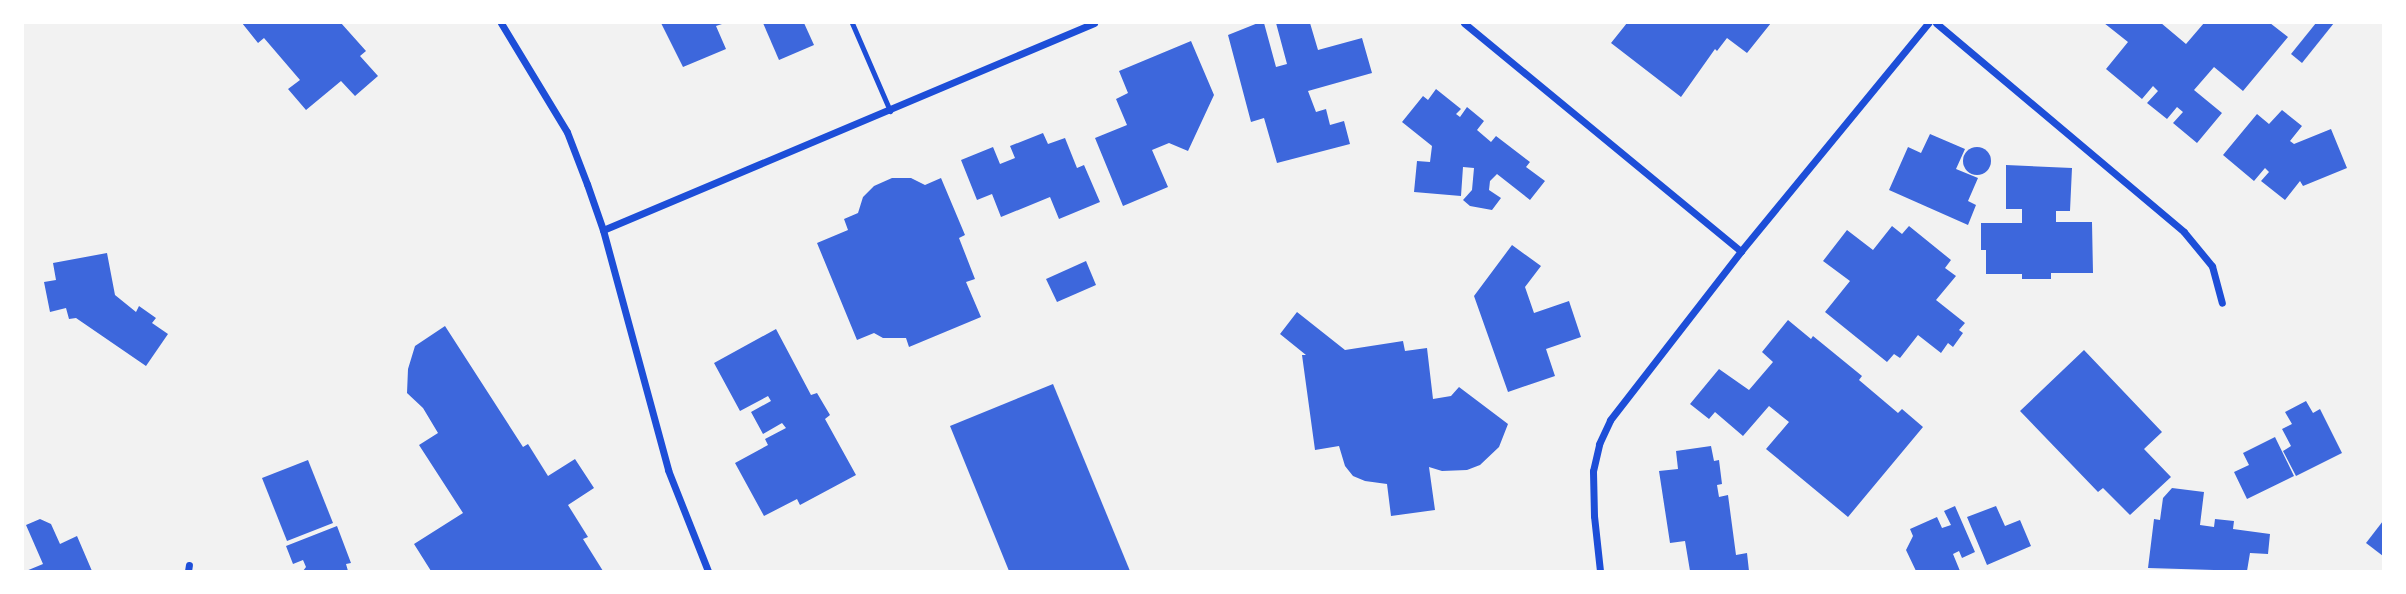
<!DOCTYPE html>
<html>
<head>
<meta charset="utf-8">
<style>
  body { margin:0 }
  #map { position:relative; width:2406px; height:594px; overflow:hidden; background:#f2f2f2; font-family:Signika,sans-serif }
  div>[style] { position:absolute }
  .building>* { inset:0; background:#3d67dc }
  .round { border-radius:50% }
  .service>* { height:5px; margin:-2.5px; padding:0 2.5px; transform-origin:2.5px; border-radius:2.5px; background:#1d4ed8 }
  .minor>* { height:7px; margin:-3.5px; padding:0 3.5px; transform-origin:3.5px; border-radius:3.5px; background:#1d4ed8 }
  span { translate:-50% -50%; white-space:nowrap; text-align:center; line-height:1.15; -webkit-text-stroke:7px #fff; paint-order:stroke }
  .frame { position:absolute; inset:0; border:24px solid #fff; pointer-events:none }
</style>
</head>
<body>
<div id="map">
  <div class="building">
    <div style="clip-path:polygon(242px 23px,341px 23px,366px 51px,360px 56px,378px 76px,355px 96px,341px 81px,306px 110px,288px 89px,300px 80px,264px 38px,258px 43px)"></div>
    <div style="clip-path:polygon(661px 23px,725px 23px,716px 26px,726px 49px,683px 67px)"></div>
    <div style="clip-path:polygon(763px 23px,804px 23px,814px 45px,779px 60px)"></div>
    <div style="clip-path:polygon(1258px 23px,1264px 23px,1276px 67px,1287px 64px,1276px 23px,1310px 23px,1318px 50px,1362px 38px,1372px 73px,1308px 91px,1316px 112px,1326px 109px,1330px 125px,1344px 121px,1350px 144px,1277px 163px,1264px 118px,1251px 122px,1228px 35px)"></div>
    <div style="clip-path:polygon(1627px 23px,1771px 23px,1747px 53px,1727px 38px,1717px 51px,1715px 49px,1681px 97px,1611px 43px)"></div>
    <div style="clip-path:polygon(2104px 23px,2161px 23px,2186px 44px,2204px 23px,2270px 23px,2288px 37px,2243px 91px,2214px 67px,2194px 90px,2222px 113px,2197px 143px,2173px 123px,2183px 112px,2177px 107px,2167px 119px,2147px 103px,2158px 91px,2153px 86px,2142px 99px,2106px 69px,2128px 42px)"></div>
    <div style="clip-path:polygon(2316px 23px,2334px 23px,2302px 63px,2291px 54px)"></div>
    <div style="clip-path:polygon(1191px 41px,1214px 95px,1188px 151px,1169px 143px,1152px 150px,1168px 187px,1123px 206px,1095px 138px,1127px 125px,1116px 99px,1128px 93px,1119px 71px)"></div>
    <div style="clip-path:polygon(1436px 89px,1461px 109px,1456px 114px,1460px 117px,1467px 107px,1484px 121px,1477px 130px,1491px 142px,1496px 136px,1530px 162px,1526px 167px,1545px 181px,1530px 200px,1497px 174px,1490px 181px,1489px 190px,1501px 198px,1492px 210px,1470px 206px,1463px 200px,1472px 190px,1474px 168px,1463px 167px,1461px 196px,1414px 192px,1417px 161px,1430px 162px,1432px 146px,1402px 122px,1423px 96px,1428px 100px)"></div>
    <div style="clip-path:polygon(2282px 110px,2302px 126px,2290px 141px,2294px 144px,2331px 129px,2347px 168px,2303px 186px,2300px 181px,2285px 200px,2261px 181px,2269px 172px,2265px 168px,2254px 181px,2223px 155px,2257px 114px,2269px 124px)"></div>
    <div style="clip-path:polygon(1043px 133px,1048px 144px,1065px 138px,1077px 168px,1084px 165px,1100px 202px,1059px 219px,1050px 197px,1001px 217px,992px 194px,977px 200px,961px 160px,993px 147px,1000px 164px,1015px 158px,1010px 146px)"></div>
    <div style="clip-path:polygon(1930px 134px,1965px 149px,1956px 169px,1978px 178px,1968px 201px,1976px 205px,1968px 225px,1889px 190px,1908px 147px,1921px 153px)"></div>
    <div class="round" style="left:1963px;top:147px;width:28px;height:28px"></div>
    <div style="clip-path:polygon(2006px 165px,2072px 168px,2070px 211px,2056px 211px,2056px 222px,2092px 222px,2093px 273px,2051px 273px,2051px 279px,2022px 279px,2022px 274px,1986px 274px,1986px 250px,1981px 250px,1981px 223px,2022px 223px,2022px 209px,2006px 209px)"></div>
    <div style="clip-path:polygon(892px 178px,911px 178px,925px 185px,941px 178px,965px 235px,959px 238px,975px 279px,966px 282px,981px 317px,909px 347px,906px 338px,883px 338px,874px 333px,857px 340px,817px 243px,848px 230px,844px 219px,858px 213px,863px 197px,874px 186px)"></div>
    <div style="clip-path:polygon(1892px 226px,1902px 234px,1909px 226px,1951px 260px,1945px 268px,1956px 276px,1936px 300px,1965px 323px,1959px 330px,1963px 333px,1953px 347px,1948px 343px,1941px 353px,1918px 335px,1900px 358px,1894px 354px,1887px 362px,1825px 312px,1850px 281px,1823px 261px,1847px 230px,1873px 250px)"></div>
    <div style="clip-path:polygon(1512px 245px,1541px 266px,1525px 287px,1534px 313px,1569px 301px,1581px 337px,1546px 349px,1555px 376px,1508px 392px,1474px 296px)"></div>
    <div style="clip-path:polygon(107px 253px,115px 295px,136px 312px,139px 306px,156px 318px,152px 323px,168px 334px,146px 366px,76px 318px,69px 319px,66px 308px,50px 312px,44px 282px,56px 280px,53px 263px)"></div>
    <div style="clip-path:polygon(1086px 261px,1096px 285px,1057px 302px,1046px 279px)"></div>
    <div style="clip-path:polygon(1297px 312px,1345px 350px,1403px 341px,1405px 351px,1427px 348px,1433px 399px,1451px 396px,1459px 387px,1508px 424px,1499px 447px,1480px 465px,1467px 470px,1442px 471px,1429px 467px,1435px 510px,1391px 516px,1387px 484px,1365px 481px,1353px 476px,1345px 466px,1339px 446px,1315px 450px,1302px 355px,1306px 355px,1280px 334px)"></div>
    <div style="clip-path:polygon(1788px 320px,1811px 339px,1813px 336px,1862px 376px,1859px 380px,1898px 413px,1902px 409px,1923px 427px,1848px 517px,1766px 449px,1789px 422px,1769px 406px,1743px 436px,1715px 412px,1709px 419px,1690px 404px,1719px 369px,1749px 390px,1773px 362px,1762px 352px)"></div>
    <div style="clip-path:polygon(445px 326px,523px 447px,528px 444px,548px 476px,575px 459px,594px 488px,568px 505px,588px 537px,583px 539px,603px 571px,431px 571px,414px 544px,463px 513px,419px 445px,438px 433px,423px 408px,407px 393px,408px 369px,415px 346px)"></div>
    <div style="clip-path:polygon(776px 329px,811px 395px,817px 393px,830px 415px,825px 419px,856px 475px,800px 505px,797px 499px,764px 516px,735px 463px,768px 445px,765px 439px,786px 428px,782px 423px,763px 434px,751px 412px,771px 401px,768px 396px,740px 411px,714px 363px)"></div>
    <div style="clip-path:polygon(2084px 350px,2162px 432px,2144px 449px,2171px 477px,2130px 515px,2103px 488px,2098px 492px,2020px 411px)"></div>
    <div style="clip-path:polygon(1053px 384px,1130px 571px,1009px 571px,950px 426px)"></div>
    <div style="clip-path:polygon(2306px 401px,2313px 413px,2320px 409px,2342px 453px,2296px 476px,2283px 451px,2291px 446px,2282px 429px,2292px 424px,2285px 412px)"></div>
    <div style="clip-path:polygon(2275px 437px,2294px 476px,2247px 499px,2234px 472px,2249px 465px,2243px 453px)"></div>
    <div style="clip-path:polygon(1711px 446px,1714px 461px,1719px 460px,1722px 484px,1717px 485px,1719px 497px,1728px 495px,1736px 555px,1747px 553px,1749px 571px,1690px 571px,1685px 541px,1670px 543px,1659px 471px,1678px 469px,1676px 451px)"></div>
    <div style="clip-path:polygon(308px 460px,333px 523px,287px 541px,262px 478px)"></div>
    <div style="clip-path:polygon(2172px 488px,2204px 492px,2200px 525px,2214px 527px,2215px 519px,2234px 521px,2233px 529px,2270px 534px,2268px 554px,2250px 553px,2247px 571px,2148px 568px,2154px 519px,2160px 520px,2163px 498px)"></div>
    <div style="clip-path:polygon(1955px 506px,1975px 552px,1962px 558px,1959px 551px,1953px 554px,1960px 571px,1916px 571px,1906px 550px,1913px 536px,1910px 529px,1937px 517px,1942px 528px,1951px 525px,1944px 511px)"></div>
    <div style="clip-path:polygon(1996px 506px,2005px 526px,2020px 520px,2031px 546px,1987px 565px,1967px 517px)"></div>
    <div style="clip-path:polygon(40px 519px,51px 524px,60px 544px,77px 536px,92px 571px,26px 571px,43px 564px,26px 525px)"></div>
    <div style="clip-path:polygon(2383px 521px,2383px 556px,2366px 543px)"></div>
    <div style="clip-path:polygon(337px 526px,351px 563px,346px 564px,348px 571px,303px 571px,306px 567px,303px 560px,293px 564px,286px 546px)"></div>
  </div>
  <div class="service">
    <div style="left:852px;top:23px;width:96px;rotate:66.6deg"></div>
  </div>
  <div class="minor">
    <div style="left:501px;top:23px;width:127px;rotate:58.8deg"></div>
    <div style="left:567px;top:132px;width:56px;rotate:69deg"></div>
    <div style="left:587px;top:184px;width:49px;rotate:70.8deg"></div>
    <div style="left:603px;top:230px;width:249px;rotate:74.8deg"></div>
    <div style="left:668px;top:470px;width:109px;rotate:68.4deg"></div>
    <div style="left:1464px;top:23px;width:359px;rotate:39.5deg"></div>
    <div style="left:1936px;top:23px;width:324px;rotate:40.1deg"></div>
    <div style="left:2184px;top:232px;width:44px;rotate:50.5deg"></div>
    <div style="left:2212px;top:266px;width:38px;rotate:75deg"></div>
    <div style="left:603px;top:230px;width:533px;rotate:-22.86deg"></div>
    <div style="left:188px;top:571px;width:6px;rotate:-81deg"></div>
    <div style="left:1600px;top:571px;width:55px;rotate:-96.2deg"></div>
    <div style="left:1594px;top:516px;width:45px;rotate:-91.3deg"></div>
    <div style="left:1593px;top:471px;width:28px;rotate:-77deg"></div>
    <div style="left:1599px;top:444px;width:26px;rotate:-65deg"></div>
    <div style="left:1610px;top:420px;width:214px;rotate:-52.2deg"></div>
    <div style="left:1741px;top:251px;width:295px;rotate:-50.6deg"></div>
  </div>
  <div class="frame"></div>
</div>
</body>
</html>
